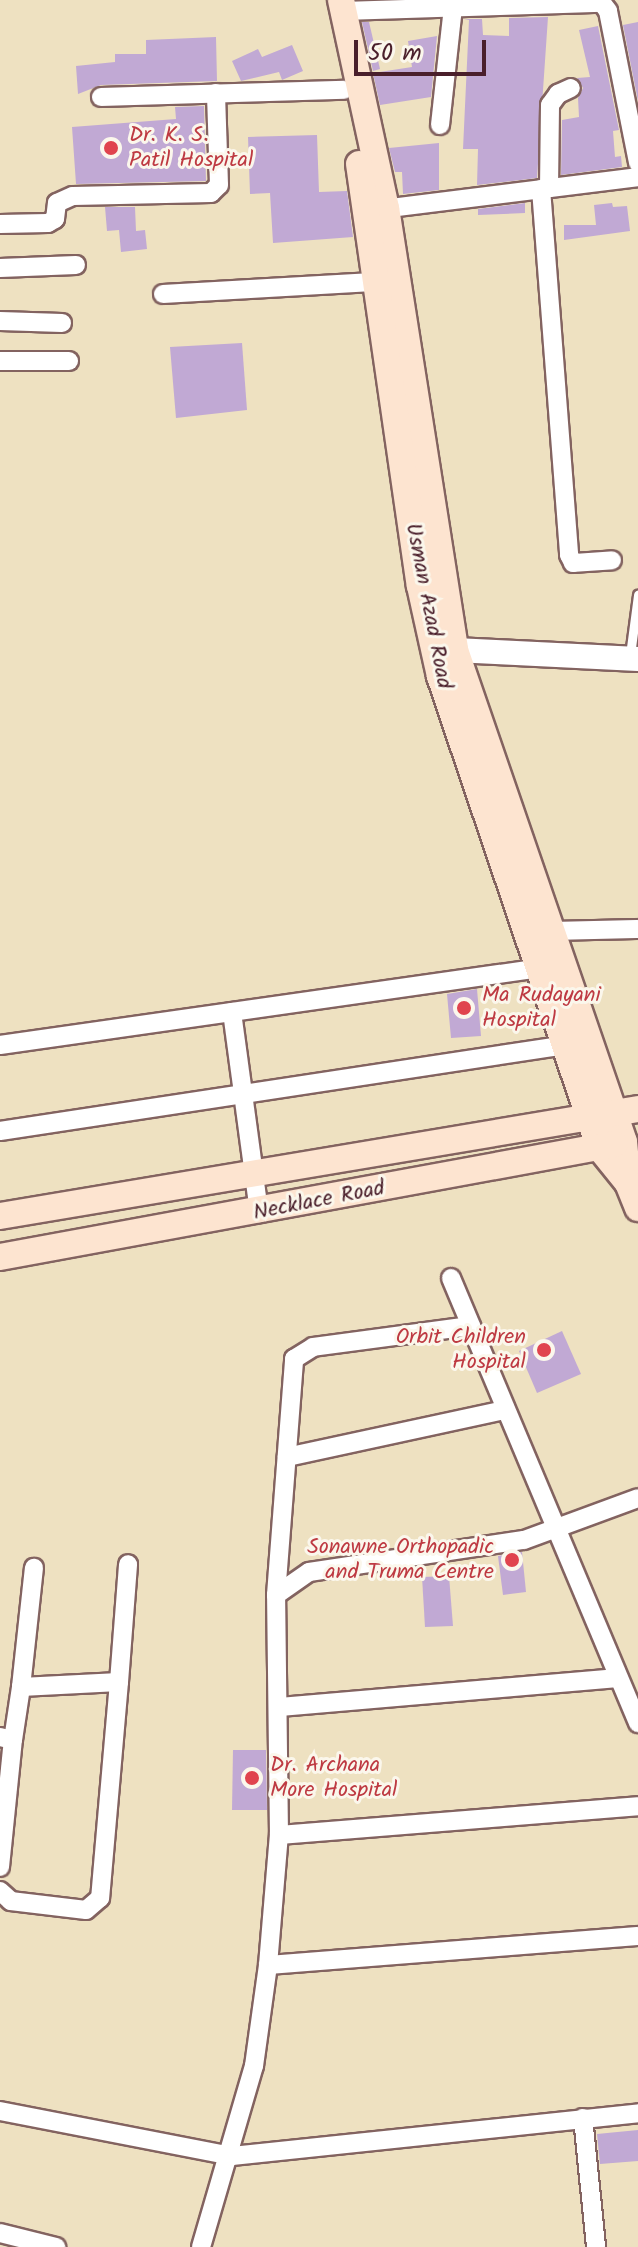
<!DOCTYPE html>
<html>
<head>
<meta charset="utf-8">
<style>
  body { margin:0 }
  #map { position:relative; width:638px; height:2247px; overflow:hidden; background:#eee1c1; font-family:Kalam,sans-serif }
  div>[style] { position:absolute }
  .building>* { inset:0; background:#c1a9d4 }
  .roads { filter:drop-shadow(2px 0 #836360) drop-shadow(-2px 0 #836360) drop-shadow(0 2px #836360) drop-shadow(0 -2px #836360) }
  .service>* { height:9px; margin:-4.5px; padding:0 4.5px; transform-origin:4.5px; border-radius:4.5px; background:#fff }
  .minor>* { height:18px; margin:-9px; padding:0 9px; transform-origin:9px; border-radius:9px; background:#fff }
  .tertiary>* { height:24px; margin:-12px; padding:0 12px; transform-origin:12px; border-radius:12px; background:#fff }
  .secondary>* { height:26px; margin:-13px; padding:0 13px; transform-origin:13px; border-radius:13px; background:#fde4d0 }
  .dots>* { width:22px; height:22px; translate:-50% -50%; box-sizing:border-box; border:4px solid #fbf7ec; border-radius:50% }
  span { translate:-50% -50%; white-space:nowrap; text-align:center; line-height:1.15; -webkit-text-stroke:6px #fbf7ec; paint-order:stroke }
  .health-label { font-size:22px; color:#be3a42 }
  .left { translate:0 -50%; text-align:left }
  .right { translate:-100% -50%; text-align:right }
  .street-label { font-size:22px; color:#4a1f2b }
  .scale { position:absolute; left:354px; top:40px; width:132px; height:36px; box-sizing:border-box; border:4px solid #4a1f2b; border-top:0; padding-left:10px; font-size:24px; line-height:28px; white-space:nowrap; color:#4a1f2b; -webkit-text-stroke:6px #fbf7ec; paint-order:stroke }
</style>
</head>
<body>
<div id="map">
  <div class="building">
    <div style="clip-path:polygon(548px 17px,537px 178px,477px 185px,478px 149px,463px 149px,469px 20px,464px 19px,482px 19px,483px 35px,509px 36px,509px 18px)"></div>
    <div style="clip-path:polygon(362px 22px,369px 22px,380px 69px,373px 71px)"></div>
    <div style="clip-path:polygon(638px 22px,638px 101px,623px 25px)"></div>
    <div style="clip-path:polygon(598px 26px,619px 130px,613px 131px,615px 157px,621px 156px,622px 167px,561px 175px,562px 120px,579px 117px,578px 98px,583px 88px,577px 78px,590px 77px,579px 30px)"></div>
    <div style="clip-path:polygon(437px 36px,431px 97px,380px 105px,373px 73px,412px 67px,408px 41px)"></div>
    <div style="clip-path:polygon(216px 37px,217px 81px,101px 85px,78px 94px,76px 66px,115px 62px,115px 54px,146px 54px,146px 40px)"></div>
    <div style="clip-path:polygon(292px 45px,303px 71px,282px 80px,279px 72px,241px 81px,232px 61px,258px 49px,262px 57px)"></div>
    <div style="clip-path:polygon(204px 106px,206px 181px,76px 184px,72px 127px,176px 119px,175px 107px)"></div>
    <div style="clip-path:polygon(317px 135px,319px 192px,347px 191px,353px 237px,273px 243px,270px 193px,250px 194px,248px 137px)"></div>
    <div style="clip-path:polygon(439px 143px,439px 190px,403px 194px,402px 172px,395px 172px,389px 148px)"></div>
    <div style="clip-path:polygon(525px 203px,525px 213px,478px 215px,478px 209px)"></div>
    <div style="clip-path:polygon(612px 203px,613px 207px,627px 206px,630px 231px,564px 240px,564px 225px,596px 225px,594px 205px)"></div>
    <div style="clip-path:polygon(105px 207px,135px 207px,136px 231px,145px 230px,147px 249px,121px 252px,119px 230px,107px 231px)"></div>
    <div style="clip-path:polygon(242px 343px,247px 410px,176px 418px,170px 347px)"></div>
    <div style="clip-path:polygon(477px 989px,481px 1036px,451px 1038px,447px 994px)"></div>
    <div style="clip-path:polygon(562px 1331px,581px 1374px,537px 1393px,519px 1351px)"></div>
    <div style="clip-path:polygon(522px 1552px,526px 1592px,503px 1595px,498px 1556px)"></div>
    <div style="clip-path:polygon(449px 1576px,453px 1626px,425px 1627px,422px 1577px)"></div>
    <div style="clip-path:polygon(233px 1750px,266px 1750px,267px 1810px,232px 1810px)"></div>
    <div style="clip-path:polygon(638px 2130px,638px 2161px,600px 2164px,597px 2134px)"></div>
  </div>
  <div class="roads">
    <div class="service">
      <div style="left:630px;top:655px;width:61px;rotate:-82.4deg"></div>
    </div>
    <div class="minor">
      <div style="left:343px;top:11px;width:259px;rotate:-1.8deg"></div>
      <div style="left:602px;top:3px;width:10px;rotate:53deg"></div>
      <div style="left:608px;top:11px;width:155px;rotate:78.8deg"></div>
      <div style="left:101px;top:97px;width:243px;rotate:-1.7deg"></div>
      <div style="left:440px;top:125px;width:118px;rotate:-83.7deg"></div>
      <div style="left:549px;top:188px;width:83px;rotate:-89.3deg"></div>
      <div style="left:550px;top:105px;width:14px;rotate:-54deg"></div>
      <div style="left:558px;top:94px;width:14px;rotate:-25deg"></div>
      <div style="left:541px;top:189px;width:367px;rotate:85.6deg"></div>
      <div style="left:569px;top:555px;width:9px;rotate:63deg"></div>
      <div style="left:573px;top:563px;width:39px;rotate:-4deg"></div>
      <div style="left:374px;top:210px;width:266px;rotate:-7.1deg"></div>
      <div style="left:0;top:224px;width:48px;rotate:-1.2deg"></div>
      <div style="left:48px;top:223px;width:8px;rotate:-30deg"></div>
      <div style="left:55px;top:219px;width:16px;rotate:-83deg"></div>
      <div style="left:57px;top:203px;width:17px;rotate:-24deg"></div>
      <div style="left:73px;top:196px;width:138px;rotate:-1.2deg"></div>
      <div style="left:211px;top:193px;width:11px;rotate:-45deg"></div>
      <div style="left:219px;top:185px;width:92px;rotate:-91.9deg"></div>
      <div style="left:0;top:268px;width:76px;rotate:-2.3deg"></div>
      <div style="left:163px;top:294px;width:223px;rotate:-3.3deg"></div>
      <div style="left:0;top:321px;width:62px;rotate:1.8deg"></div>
      <div style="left:0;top:361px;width:69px"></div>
      <div style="left:550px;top:931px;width:88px;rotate:-1.3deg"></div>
      <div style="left:232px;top:1012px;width:203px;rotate:82.3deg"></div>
      <div style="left:0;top:1045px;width:554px;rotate:-8.1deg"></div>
      <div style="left:0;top:1131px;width:572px;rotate:-8.64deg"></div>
      <div style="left:451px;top:1278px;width:483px;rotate:67.2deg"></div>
      <div style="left:287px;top:1457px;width:223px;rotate:-12.2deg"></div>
      <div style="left:276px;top:1595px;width:237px;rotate:-85.6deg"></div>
      <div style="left:294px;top:1359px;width:22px;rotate:-32deg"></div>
      <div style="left:313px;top:1347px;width:159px;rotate:-7.6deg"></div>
      <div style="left:119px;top:1682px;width:118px;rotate:-85.6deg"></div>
      <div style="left:21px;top:1687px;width:120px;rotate:-83.8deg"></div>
      <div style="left:280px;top:1707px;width:339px;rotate:-4.9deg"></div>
      <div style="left:0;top:1737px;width:13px;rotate:13deg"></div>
      <div style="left:13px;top:1740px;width:54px;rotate:-81.4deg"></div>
      <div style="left:21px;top:1687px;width:98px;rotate:-2.9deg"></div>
      <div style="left:119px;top:1682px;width:217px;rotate:95deg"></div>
      <div style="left:100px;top:1898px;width:18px;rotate:139deg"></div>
      <div style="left:86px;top:1910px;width:76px;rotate:-173.2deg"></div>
      <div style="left:11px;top:1901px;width:15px;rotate:-138deg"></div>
      <div style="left:279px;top:1835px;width:360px;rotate:-4.6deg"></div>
      <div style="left:0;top:1867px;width:128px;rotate:-84.2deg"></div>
      <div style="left:268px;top:1965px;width:371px;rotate:-4.5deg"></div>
      <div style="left:0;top:2111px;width:236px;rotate:11deg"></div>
      <div style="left:232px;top:2156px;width:408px;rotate:-6deg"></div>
      <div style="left:583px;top:2118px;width:130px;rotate:84.2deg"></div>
      <div style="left:0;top:2233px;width:58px;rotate:14deg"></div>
      <div style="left:201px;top:2247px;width:189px;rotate:-73.7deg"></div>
      <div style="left:254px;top:2066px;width:102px;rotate:-82.1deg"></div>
      <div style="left:268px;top:1965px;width:130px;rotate:-85.2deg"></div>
      <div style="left:279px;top:1835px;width:240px;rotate:-90.7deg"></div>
      <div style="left:276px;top:1595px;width:40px;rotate:-34.9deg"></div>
      <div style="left:309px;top:1572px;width:217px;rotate:-8.5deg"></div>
      <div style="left:524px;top:1540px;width:121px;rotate:-20.2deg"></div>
    </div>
    <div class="tertiary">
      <div style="left:455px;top:650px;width:183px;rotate:2.8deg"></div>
    </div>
    <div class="secondary">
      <div style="left:341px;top:0;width:213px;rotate:77.8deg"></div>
      <div style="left:386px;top:208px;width:447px;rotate:81.1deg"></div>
      <div style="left:455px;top:650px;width:520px;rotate:71.04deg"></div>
      <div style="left:624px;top:1142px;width:41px;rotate:84.4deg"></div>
      <div style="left:628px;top:1183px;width:27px;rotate:68deg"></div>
      <div style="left:359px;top:164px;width:426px;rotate:81.8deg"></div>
      <div style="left:420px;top:586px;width:92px;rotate:77.5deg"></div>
      <div style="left:440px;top:676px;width:497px;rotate:71.3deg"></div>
      <div style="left:599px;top:1147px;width:46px;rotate:51.1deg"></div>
      <div style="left:0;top:1216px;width:647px;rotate:-9.52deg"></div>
      <div style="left:0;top:1257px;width:625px;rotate:-10.41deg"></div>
    </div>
  </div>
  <div class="dots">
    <div style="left:111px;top:148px;background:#e0444e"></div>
    <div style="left:464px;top:1008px;background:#e0444e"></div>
    <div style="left:544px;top:1350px;background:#e0444e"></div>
    <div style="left:512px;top:1560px;background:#e0444e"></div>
    <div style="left:252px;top:1778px;background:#e0444e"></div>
  </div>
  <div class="health-label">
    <span class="left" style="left:129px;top:148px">Dr. K. S.<br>Patil Hospital</span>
    <span class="left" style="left:482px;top:1008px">Ma Rudayani<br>Hospital</span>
    <span class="right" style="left:526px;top:1350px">Orbit Children<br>Hospital</span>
    <span class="right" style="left:494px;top:1560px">Sonawne Orthopadic<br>and Truma Centre</span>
    <span class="left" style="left:270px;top:1778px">Dr. Archana<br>More Hospital</span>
  </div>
  <div class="street-label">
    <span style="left:428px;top:606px;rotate:79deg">Usman Azad Road</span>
    <span style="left:319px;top:1201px;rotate:-11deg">Necklace Road</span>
  </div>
  <div class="scale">50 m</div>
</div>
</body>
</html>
